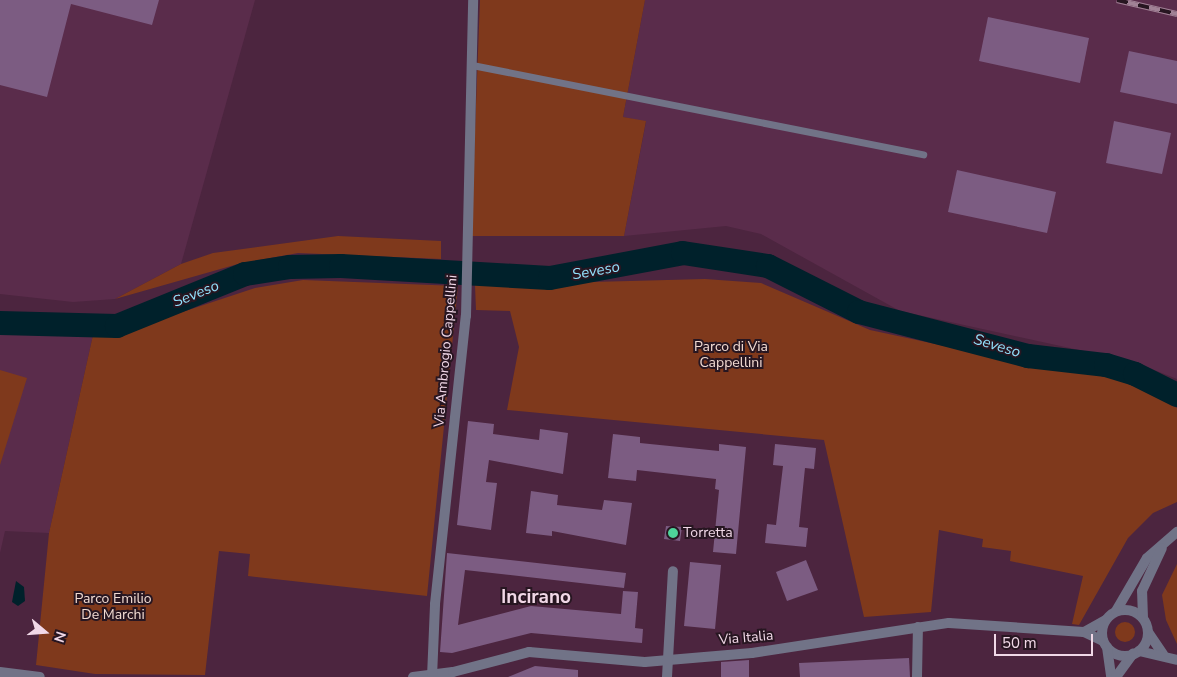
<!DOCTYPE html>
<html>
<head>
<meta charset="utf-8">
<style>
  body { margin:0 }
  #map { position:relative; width:1177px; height:677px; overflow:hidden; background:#4c253f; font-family:"Nunito Sans",sans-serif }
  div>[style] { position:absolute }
  .built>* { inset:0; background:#5a2c4b }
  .green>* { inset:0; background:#7f391c }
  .round { border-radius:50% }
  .water>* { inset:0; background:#00212b }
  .river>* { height:24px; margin:-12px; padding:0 12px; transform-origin:12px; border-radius:12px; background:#00212b }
  .building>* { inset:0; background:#7c5c82 }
  .service>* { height:7px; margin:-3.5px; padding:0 3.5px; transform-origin:3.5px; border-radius:3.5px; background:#717387 }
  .minor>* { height:10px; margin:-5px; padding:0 5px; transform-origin:5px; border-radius:5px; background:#717387 }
  .tertiary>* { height:10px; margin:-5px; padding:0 5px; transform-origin:5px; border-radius:5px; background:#717387 }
  .tertiary>.ring { margin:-5px; padding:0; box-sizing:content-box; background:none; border:10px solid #717387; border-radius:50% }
  .rail>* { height:5.5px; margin-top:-2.75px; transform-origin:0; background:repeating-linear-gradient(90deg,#271621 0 11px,#a18296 0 22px); box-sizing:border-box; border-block:1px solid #a18296 }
  .dots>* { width:14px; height:14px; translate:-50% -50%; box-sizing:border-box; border:2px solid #271621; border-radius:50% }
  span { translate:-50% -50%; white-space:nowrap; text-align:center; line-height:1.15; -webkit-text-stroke:4px #271621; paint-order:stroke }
  .park-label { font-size:14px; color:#f2dbd2 }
  .street-label { font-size:14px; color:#f1d8e7 }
  .poi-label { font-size:14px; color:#f1d8e7 }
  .left { translate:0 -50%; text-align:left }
  .water-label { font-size:15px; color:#92e1fc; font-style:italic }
  .district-label { font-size:19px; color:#f1d8e7; font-weight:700 }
  .north { position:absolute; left:20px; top:607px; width:50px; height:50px; -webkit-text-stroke:4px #271621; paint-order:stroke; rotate:108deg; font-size:14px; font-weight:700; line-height:20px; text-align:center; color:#f1d8e7 }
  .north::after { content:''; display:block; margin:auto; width:18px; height:22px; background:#f1d8e7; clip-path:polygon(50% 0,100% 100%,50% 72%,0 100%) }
  .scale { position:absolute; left:994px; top:634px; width:99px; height:22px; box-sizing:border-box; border:2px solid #f1d8e7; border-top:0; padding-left:6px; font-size:15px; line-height:18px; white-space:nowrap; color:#f1d8e7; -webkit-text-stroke:4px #271621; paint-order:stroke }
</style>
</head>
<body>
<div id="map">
  <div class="built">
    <div style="clip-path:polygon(0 0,255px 0,181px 264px,115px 299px,73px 302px,0 294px)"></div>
    <div style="clip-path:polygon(645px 0,1177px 0,1177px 379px,1134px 362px,900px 311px,761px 234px,726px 226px,624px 236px,646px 122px,623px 117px)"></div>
    <div style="clip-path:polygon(0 334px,93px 335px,49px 533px,5px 531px,0 553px)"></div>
  </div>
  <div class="green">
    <div style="clip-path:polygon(480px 0,645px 0,623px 117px,646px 121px,624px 236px,471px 236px)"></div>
    <div style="clip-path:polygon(338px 236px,441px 241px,441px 259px,298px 253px,238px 264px,115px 299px,181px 264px,213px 253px)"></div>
    <div style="clip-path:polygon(705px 279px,761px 283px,870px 330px,1047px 368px,1100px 373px,1145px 390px,1177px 408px,1177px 502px,1153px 513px,1128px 538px,1079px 625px,1072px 624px,1083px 576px,1010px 561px,1011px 551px,982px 547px,983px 539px,939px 530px,931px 612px,864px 617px,824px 440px,507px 410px,519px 347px,510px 311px,476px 310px,475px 285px)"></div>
    <div style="clip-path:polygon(303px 280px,458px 286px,427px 596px,248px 576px,250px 554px,219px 551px,205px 675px,95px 674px,36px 665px,49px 533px,93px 335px,149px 323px,255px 288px)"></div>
    <div style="clip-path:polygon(0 370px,27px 378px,0 465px)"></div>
    <div style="clip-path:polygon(1177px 564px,1177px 644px,1166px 620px,1162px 595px)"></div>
    <div class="round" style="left:1115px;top:622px;width:20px;height:20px"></div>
  </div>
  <div class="water">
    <div style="clip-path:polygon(16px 581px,24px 587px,25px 601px,18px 606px,12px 602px)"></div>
  </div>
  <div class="river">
    <div style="left:0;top:323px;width:117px;rotate:1.5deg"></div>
    <div style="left:117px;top:326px;width:138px;rotate:-22.1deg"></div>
    <div style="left:245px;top:274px;width:46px;rotate:-8.8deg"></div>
    <div style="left:290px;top:267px;width:51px;rotate:-1.1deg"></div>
    <div style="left:341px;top:266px;width:209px;rotate:3.3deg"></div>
    <div style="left:550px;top:278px;width:135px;rotate:-10.6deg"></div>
    <div style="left:683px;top:253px;width:86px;rotate:8.7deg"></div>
    <div style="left:768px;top:266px;width:102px;rotate:26.8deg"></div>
    <div style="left:859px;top:312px;width:175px;rotate:14.6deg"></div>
    <div style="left:1028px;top:356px;width:79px;rotate:6.6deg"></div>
    <div style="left:1106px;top:365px;width:30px;rotate:17deg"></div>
    <div style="left:1135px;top:374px;width:47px;rotate:26.6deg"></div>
  </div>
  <div class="building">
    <div style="clip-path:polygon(0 0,159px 0,152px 25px,71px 4px,47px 97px,0 85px)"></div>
    <div style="clip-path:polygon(988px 17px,1089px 38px,1080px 83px,979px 61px)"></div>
    <div style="clip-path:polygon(1129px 51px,1177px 61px,1177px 104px,1120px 92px)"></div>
    <div style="clip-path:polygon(1114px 121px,1171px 133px,1162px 174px,1106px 163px)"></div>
    <div style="clip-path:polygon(957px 170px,1056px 192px,1047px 233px,948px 212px)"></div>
    <div style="clip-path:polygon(468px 421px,494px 424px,493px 434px,539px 440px,540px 429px,568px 433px,563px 474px,489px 460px,486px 482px,497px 483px,491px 530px,457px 525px)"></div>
    <div style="clip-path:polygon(613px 434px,640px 437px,640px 443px,719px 451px,719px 444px,746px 447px,736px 554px,713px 552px,719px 490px,715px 489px,716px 479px,637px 470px,636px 481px,608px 478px)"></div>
    <div style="clip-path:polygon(775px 444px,816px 448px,814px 469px,805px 468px,799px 527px,808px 528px,806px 547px,765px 543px,767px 524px,776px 525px,783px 466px,773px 465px)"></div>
    <div style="clip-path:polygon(531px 491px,558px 495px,557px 505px,602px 510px,604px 500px,632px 503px,626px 545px,552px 531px,552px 536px,526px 533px)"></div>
    <div style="clip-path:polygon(666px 526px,682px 527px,680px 541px,664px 539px)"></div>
    <div style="clip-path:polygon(447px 553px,626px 573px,624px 588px,465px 570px,458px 625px,531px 606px,621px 614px,623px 591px,638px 592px,635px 628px,643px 629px,642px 643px,531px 633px,452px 653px,440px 652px)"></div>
    <div style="clip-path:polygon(806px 560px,818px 590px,787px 601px,776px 572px)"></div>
    <div style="clip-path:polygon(690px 562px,721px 565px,715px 629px,684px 626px)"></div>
    <div style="clip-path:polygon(909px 658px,910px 677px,800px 677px,799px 663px)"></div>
    <div style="clip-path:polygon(749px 660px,749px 677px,721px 677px,721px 662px)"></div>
    <div style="clip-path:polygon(535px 666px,578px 670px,578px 677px,508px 677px)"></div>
  </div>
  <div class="service">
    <div style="left:472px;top:65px;width:460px;rotate:11.2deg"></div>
  </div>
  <div class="minor">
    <div style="left:1084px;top:632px;width:25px;rotate:-29deg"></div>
    <div style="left:1148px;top:632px;width:27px;rotate:56deg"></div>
    <div style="left:1139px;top:651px;width:39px;rotate:13deg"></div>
    <div style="left:0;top:672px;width:40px;rotate:7.1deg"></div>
    <div style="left:413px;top:677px;width:40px;rotate:-7.1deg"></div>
    <div style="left:453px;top:672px;width:79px;rotate:-14.7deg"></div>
    <div style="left:529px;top:652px;width:116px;rotate:4.9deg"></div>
    <div style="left:645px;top:662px;width:107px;rotate:-4.8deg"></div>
    <div style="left:752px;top:653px;width:199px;rotate:-8.7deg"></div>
    <div style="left:949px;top:623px;width:135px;rotate:3.8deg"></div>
    <div style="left:1084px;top:632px;width:21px;rotate:25deg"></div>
    <div style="left:432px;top:677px;width:73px;rotate:-87.6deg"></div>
    <div style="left:435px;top:604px;width:290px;rotate:-83.9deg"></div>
    <div style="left:466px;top:316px;width:316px;rotate:-88.7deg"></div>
    <div style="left:667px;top:677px;width:106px;rotate:-86.8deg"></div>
    <div style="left:917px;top:677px;width:50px;rotate:-88.9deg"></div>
  </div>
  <div class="tertiary">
    <div class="ring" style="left:1102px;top:610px;width:36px;height:36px"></div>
    <div style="left:1116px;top:611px;width:61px;rotate:-59.7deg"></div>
    <div style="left:1147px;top:558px;width:40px;rotate:-41deg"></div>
    <div style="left:1143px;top:618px;width:27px;rotate:-92deg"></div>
    <div style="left:1142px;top:591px;width:47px;rotate:-65.1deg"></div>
    <div style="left:1107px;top:647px;width:30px;rotate:82deg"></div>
    <div style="left:1116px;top:677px;width:29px;rotate:-54deg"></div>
  </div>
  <div class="rail">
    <div style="left:1117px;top:0;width:62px;rotate:13.1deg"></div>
  </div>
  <div class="dots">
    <div style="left:673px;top:533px;background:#4ed39a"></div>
  </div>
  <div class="park-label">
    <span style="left:731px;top:355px">Parco di Via<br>Cappellini</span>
    <span style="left:113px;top:607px">Parco Emilio<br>De Marchi</span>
  </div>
  <div class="street-label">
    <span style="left:446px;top:351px;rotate:-85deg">Via Ambrogio Cappellini</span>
    <span style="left:746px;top:638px;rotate:-5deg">Via Italia</span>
  </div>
  <div class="poi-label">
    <span class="left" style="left:683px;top:533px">Torretta</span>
  </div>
  <div class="water-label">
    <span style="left:596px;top:271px;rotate:-10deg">Seveso</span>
    <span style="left:196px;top:294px;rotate:-22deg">Seveso</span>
    <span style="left:997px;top:346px;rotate:17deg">Seveso</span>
  </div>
  <div class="district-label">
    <span style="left:536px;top:598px">Incirano</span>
  </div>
  <div class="north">N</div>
  <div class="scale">50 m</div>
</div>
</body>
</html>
